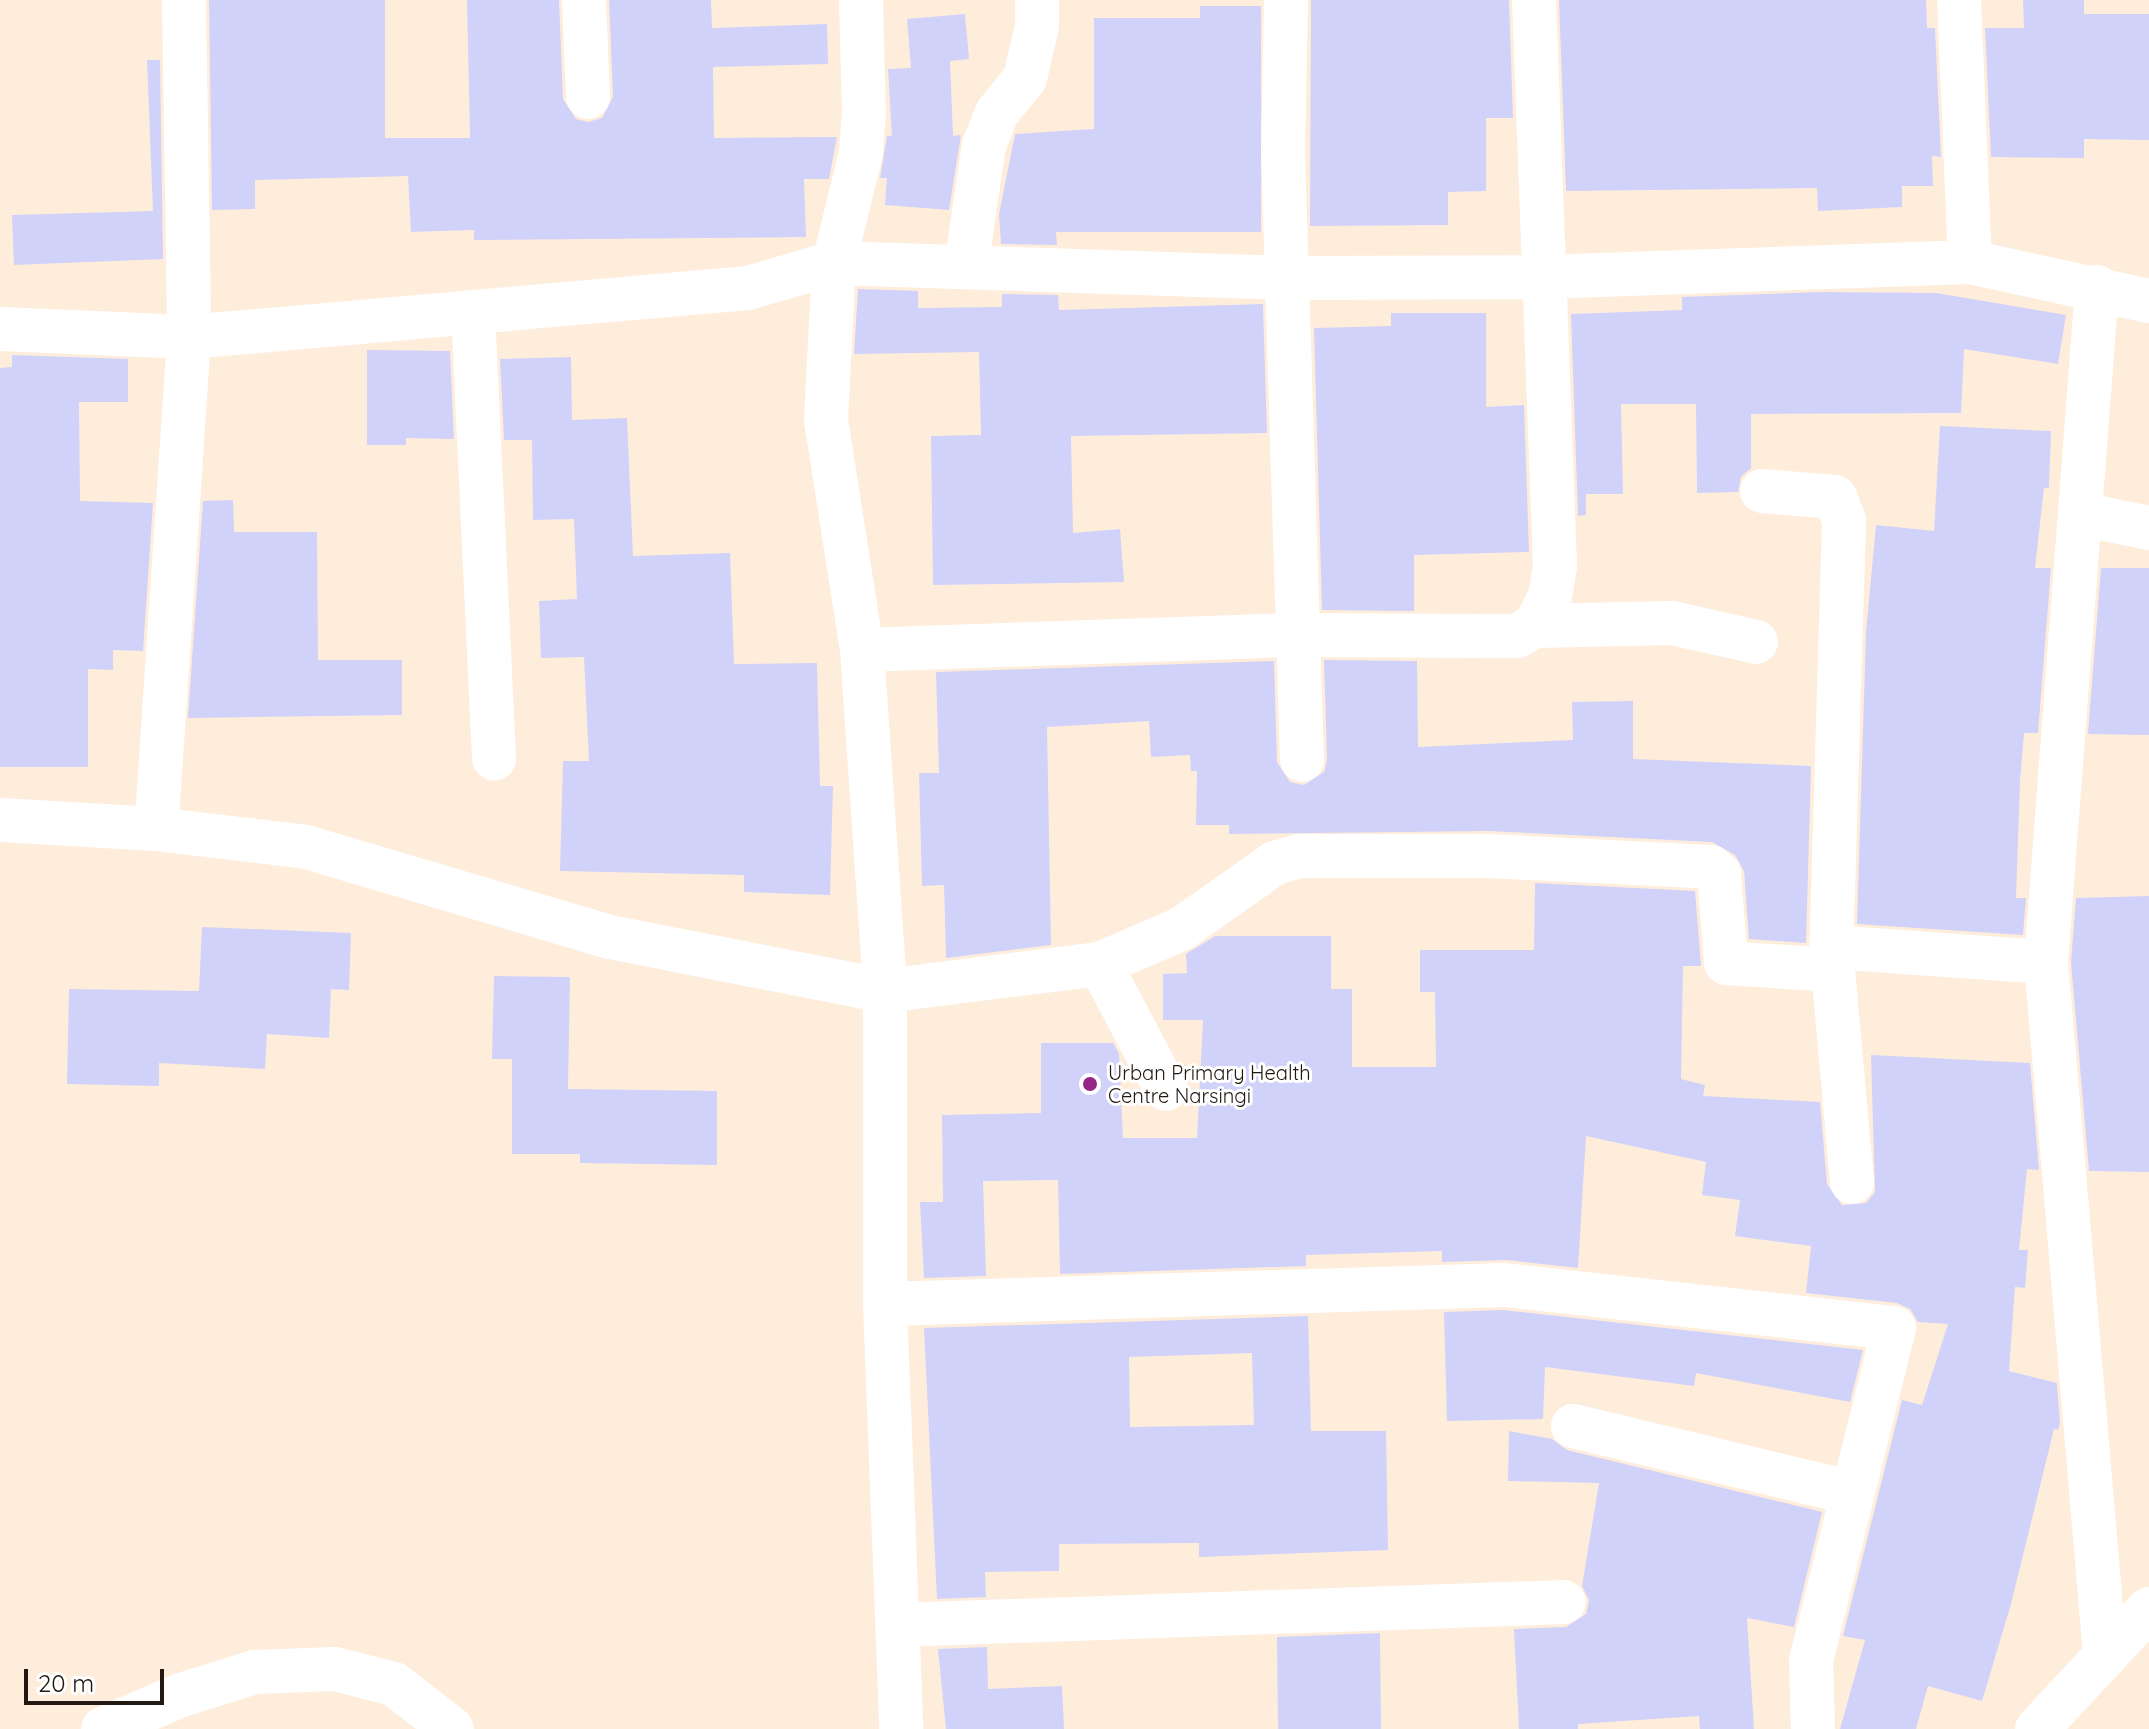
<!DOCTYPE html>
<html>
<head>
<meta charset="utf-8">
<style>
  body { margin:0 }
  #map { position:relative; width:2149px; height:1729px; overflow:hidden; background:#ffeddc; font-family:Quicksand,sans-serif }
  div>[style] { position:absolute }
  .building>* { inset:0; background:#d1d2f9 }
  .minor>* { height:44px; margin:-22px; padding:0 22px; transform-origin:22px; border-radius:22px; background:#fff }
  .tertiary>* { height:44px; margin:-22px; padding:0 22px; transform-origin:22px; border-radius:22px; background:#fff }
  .secondary>* { height:44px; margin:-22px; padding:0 22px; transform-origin:22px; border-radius:22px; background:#fff }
  .dots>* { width:22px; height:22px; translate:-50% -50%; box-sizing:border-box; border:4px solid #fff; border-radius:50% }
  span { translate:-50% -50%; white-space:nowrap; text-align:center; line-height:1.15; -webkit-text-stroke:6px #fff; paint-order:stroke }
  .poi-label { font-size:20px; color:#211912 }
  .left { translate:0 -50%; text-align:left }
  .scale { position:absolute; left:24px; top:1669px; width:140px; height:36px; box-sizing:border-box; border:4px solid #211912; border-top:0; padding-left:10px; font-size:24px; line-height:28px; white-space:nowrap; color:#211912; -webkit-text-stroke:6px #fff; paint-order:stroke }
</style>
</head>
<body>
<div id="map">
  <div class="building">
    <div style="clip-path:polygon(209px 0,385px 0,385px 138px,470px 138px,467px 0,559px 0,563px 99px,576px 119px,588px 122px,602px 118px,613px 97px,609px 0,711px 0,712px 28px,827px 24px,828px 64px,713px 67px,714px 138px,837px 137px,829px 179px,804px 179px,806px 237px,474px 240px,474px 230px,411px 232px,408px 176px,255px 180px,255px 209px,212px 210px)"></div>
    <div style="clip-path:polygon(1311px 0,1509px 0,1513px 118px,1486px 118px,1486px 191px,1448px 192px,1448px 225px,1310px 226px)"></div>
    <div style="clip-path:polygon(1559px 0,1926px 0,1927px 28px,1935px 28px,1941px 157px,1932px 156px,1933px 186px,1902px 186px,1902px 207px,1818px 211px,1817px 188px,1566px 191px)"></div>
    <div style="clip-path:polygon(2023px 0,2084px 0,2084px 14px,2149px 14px,2149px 140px,2084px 139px,2084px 158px,1991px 157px,1985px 28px,2024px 28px)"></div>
    <div style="clip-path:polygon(1200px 6px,1261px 6px,1261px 232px,1056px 232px,1057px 245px,1001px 244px,999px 214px,1015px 134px,1094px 129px,1094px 18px,1200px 18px)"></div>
    <div style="clip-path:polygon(965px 14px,969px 59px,950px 61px,953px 136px,961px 135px,949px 210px,885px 205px,887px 178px,880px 178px,887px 136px,892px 136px,888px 69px,911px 68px,907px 19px)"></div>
    <div style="clip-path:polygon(147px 60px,160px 60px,163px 259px,14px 265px,12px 215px,153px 211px)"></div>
    <div style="clip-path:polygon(858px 289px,918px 291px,918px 308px,1002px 307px,1002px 294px,1058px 295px,1059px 310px,1263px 304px,1267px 433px,1071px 436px,1073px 533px,1120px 529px,1124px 582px,933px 585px,931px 436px,981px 435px,979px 352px,854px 354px)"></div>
    <div style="clip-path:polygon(1822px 292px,1936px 293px,2066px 315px,2058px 364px,1964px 349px,1961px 413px,1751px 414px,1751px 468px,1741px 477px,1738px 492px,1697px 493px,1696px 404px,1621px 404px,1623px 494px,1586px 494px,1586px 515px,1578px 516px,1571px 314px,1682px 310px,1682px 297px)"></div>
    <div style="clip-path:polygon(1391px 313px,1486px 313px,1486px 407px,1524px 405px,1529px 552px,1414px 555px,1414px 611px,1322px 610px,1314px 328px,1391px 326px)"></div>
    <div style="clip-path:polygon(367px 350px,450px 351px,454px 439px,406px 438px,406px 445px,367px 445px)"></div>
    <div style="clip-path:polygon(12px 355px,128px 359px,128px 402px,79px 402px,80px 501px,153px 503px,143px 651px,113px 650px,113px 670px,88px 669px,88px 767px,0 767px,0 368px,12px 367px)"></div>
    <div style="clip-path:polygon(571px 357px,572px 420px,627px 418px,633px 556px,730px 553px,734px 664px,817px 663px,820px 786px,833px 786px,830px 895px,744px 892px,744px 875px,560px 871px,563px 761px,589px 761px,584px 657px,541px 658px,539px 601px,577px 599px,574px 519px,533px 520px,532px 440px,504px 440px,500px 359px)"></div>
    <div style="clip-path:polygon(1940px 426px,2051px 431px,2049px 488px,2044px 488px,2035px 568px,2051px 568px,2038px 733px,2024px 733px,2020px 781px,2016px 898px,2026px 898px,2023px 935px,1857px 924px,1866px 632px,1876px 525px,1934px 531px)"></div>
    <div style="clip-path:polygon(233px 500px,234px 532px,317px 532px,318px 660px,402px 660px,402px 715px,188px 718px,203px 501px)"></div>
    <div style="clip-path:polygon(2101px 568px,2149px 568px,2149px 735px,2088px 734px)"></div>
    <div style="clip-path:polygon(1324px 660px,1417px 661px,1418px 747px,1573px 740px,1572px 702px,1633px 701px,1633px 759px,1811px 766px,1806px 943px,1749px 939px,1744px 871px,1735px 855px,1712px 842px,1488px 831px,1229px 834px,1229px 825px,1196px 825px,1197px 771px,1191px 771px,1190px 755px,1151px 757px,1149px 721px,1047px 727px,1051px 945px,946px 958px,944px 885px,922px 886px,919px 773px,939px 773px,936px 672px,1274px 661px,1277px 762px,1290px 782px,1304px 785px,1324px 772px,1327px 760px)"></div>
    <div style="clip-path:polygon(1535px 883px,1695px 891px,1701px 966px,1683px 966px,1681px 1079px,1705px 1085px,1703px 1096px,1820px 1102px,1827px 1184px,1842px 1205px,1866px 1203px,1875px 1192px,1871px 1055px,2030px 1063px,2039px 1170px,2027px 1169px,2019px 1250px,2028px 1250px,2025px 1288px,2015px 1287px,2009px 1371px,2057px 1383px,2060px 1423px,2058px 1430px,2054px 1429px,2011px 1604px,1982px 1701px,1928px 1686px,1916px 1729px,1840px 1729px,1865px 1640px,1843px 1636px,1902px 1400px,1922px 1405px,1948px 1324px,1918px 1322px,1910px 1309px,1897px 1303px,1806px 1293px,1811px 1246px,1735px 1236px,1740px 1200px,1702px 1195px,1706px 1162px,1586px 1136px,1578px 1268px,1507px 1260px,1442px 1262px,1442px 1251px,1306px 1255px,1306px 1266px,1060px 1274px,1058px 1180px,983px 1181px,986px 1276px,924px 1278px,920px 1202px,943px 1202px,942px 1115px,1041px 1113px,1041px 1043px,1113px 1043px,1119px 1053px,1123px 1138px,1197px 1138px,1203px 1020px,1163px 1020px,1163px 974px,1187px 973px,1186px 954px,1215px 936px,1331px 936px,1331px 989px,1352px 989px,1352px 1067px,1436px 1067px,1435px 992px,1420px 992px,1420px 950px,1534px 950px)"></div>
    <div style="clip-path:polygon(2149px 896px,2149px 1172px,2089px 1171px,2071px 962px,2076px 898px)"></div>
    <div style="clip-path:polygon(202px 927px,351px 933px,349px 990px,331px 989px,329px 1038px,267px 1034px,265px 1069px,159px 1063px,159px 1086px,67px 1084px,69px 989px,199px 991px)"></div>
    <div style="clip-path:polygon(494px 976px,570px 977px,568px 1089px,717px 1091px,717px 1165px,580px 1163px,580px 1154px,512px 1154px,512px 1059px,492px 1059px)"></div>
    <div style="clip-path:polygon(1503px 1310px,1863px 1350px,1850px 1402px,1696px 1373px,1694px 1386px,1545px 1367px,1543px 1419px,1447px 1421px,1444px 1312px)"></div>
    <div style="clip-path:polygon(evenodd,1308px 1316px,1311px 1431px,1386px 1431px,1388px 1550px,1199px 1557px,1199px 1543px,1059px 1544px,1059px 1571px,985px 1572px,986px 1597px,937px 1599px,924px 1328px,1308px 1316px,1252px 1353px,1254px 1425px,1130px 1427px,1129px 1357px,1252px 1353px)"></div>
    <div style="clip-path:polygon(1509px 1431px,1552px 1439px,1567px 1450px,1822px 1512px,1794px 1627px,1747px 1618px,1754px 1729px,1700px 1729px,1699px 1716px,1578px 1724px,1578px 1729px,1519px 1729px,1514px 1629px,1566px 1627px,1586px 1614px,1589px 1600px,1582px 1586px,1599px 1483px,1508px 1481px)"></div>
    <div style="clip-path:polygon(1380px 1633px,1381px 1729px,1278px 1729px,1277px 1637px)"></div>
    <div style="clip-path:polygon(987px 1647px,988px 1689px,1062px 1686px,1064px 1729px,946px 1729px,938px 1649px)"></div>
  </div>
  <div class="minor">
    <div style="left:184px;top:0;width:337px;rotate:89.1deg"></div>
    <div style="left:189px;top:337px;width:493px;rotate:93.8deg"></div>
    <div style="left:156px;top:829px;width:151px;rotate:6.8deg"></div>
    <div style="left:306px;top:847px;width:317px;rotate:16.5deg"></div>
    <div style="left:610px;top:937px;width:280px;rotate:11.1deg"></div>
    <div style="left:885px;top:991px;width:217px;rotate:-7.2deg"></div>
    <div style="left:1100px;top:964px;width:88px;rotate:-23.4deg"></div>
    <div style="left:1181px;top:929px;width:115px;rotate:-35.1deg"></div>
    <div style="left:1275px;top:863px;width:26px;rotate:-16deg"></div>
    <div style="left:1300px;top:856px;width:188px"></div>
    <div style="left:1488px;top:856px;width:223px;rotate:2.8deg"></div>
    <div style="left:1711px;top:867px;width:11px;rotate:41deg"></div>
    <div style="left:1719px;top:874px;width:89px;rotate:85.5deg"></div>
    <div style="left:1726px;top:963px;width:107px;rotate:3.7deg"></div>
    <div style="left:584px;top:0;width:97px;rotate:87.6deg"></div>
    <div style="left:861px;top:0;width:111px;rotate:88.5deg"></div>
    <div style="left:864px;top:111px;width:42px;rotate:94.1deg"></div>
    <div style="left:861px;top:153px;width:113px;rotate:103.8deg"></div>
    <div style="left:834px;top:263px;width:157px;rotate:92.9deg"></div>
    <div style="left:826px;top:420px;width:233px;rotate:81.1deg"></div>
    <div style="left:862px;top:650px;width:342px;rotate:86.1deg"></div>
    <div style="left:885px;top:991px;width:313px;rotate:90deg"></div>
    <div style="left:885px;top:1304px;width:425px;rotate:87.8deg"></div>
    <div style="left:1286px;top:0;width:150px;rotate:91.1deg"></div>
    <div style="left:1283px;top:150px;width:610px;rotate:88.22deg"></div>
    <div style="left:1959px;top:0;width:262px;rotate:87.6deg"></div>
    <div style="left:966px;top:267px;width:123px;rotate:-81.6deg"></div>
    <div style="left:984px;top:145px;width:35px;rotate:-68deg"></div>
    <div style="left:997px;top:113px;width:45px;rotate:-51.3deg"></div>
    <div style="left:1025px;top:78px;width:53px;rotate:-77deg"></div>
    <div style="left:1037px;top:26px;width:26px;rotate:-90deg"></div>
    <div style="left:2097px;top:287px;width:677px;rotate:94.32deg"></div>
    <div style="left:2046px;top:962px;width:695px;rotate:85.13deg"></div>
    <div style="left:473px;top:312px;width:447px;rotate:87.3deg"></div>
    <div style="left:0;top:329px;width:189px;rotate:2.4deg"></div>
    <div style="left:189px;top:337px;width:561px;rotate:-5.01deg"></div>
    <div style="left:748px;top:288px;width:90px;rotate:-16.2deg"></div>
    <div style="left:834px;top:263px;width:453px;rotate:1.9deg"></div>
    <div style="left:1287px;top:278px;width:254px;rotate:-0.2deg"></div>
    <div style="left:1541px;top:277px;width:429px;rotate:-2deg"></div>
    <div style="left:1970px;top:262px;width:183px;rotate:12.3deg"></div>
    <div style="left:1762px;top:491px;width:73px;rotate:4.7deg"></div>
    <div style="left:1835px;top:497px;width:25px;rotate:69deg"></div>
    <div style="left:1844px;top:520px;width:427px;rotate:91.7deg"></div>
    <div style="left:1831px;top:947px;width:216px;rotate:4deg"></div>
    <div style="left:2081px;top:514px;width:69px;rotate:11.6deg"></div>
    <div style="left:1535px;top:626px;width:137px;rotate:-1.3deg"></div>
    <div style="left:1672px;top:623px;width:86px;rotate:12.7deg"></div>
    <div style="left:862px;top:650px;width:438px;rotate:-2deg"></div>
    <div style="left:1300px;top:635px;width:217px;rotate:0.3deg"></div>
    <div style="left:1517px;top:636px;width:21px;rotate:-29deg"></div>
    <div style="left:1535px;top:626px;width:33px;rotate:-63deg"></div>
    <div style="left:1550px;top:597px;width:31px;rotate:-81deg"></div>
    <div style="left:1555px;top:566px;width:566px;rotate:-92.12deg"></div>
    <div style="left:0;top:820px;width:156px;rotate:3.3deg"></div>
    <div style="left:1831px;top:947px;width:236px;rotate:84.9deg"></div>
    <div style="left:1100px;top:964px;width:141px;rotate:62.2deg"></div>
    <div style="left:885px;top:1304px;width:619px;rotate:-1.76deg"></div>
    <div style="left:1504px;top:1285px;width:392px;rotate:6.3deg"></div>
    <div style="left:1894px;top:1328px;width:343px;rotate:104deg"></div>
    <div style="left:1811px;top:1661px;width:68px;rotate:88.3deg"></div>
    <div style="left:1573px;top:1426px;width:287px;rotate:13.5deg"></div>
    <div style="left:897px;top:1625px;width:667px;rotate:-1.97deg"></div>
  </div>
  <div class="tertiary">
    <div style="left:2037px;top:1729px;width:164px;rotate:-47deg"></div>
  </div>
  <div class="secondary">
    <div style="left:103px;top:1729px;width:85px;rotate:-23.6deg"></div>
    <div style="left:181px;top:1695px;width:77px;rotate:-17.3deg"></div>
    <div style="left:255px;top:1672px;width:80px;rotate:-2.1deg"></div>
    <div style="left:335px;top:1669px;width:61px;rotate:14.3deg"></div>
    <div style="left:394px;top:1684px;width:73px;rotate:37.8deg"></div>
  </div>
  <div class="dots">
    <div style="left:1090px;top:1084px;background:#942687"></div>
  </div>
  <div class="poi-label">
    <span class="left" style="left:1108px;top:1084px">Urban Primary Health<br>Centre Narsingi</span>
  </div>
  <div class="scale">20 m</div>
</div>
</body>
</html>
